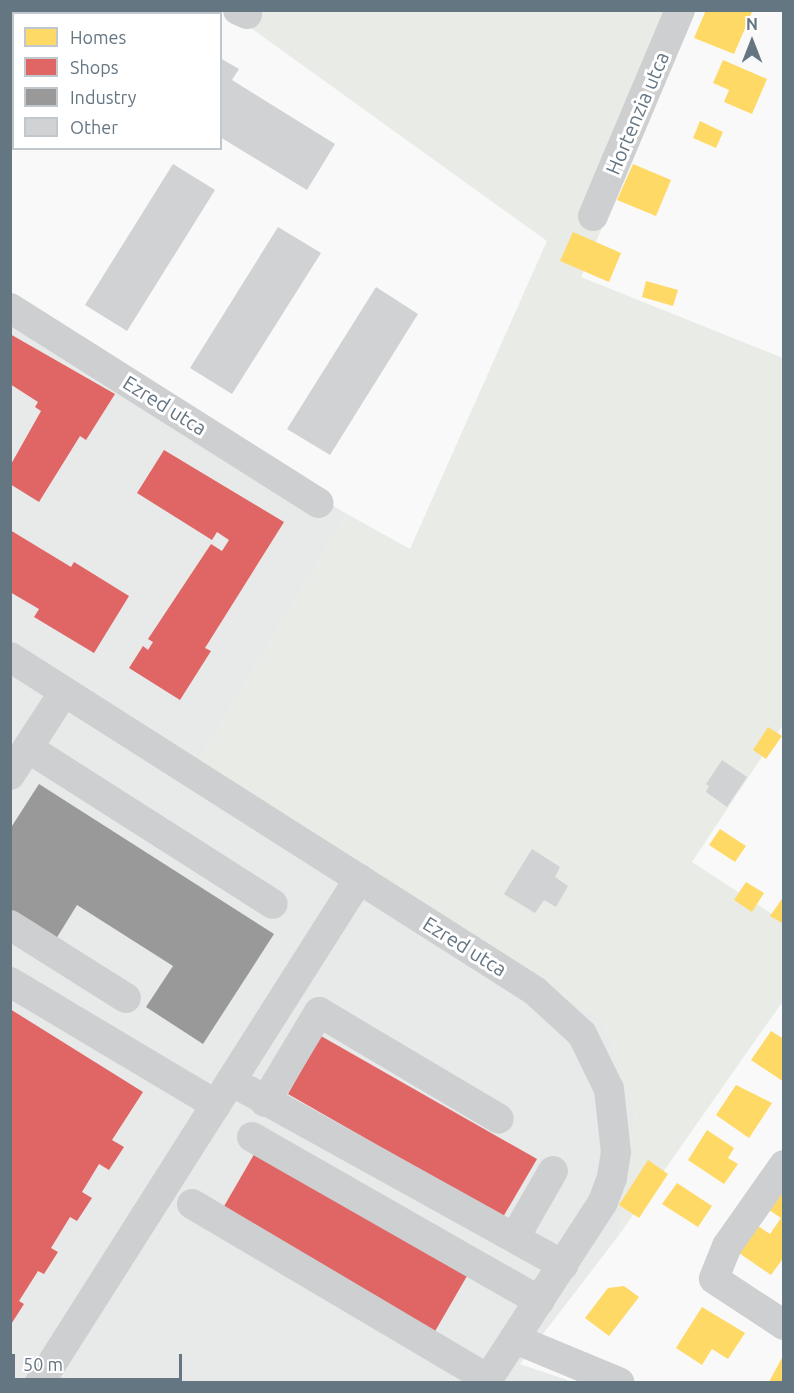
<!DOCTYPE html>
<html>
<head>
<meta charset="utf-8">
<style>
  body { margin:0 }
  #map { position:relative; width:794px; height:1393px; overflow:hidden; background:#f9f9f9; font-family:Ubuntu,sans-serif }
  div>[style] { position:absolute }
  .built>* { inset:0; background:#e8e9e9 }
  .green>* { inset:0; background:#e8ebe6 }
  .homes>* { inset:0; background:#ffd966 }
  .shops>* { inset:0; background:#e06666 }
  .industry>* { inset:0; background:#999 }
  .building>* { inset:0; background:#d0d2d3 }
  .minor>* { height:30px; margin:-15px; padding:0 15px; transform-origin:15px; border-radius:15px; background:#cecfd0 }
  span { translate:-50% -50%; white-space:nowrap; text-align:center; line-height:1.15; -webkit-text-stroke:6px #fff; paint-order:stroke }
  .street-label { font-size:20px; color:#657683 }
  .frame { position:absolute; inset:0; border:12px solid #657683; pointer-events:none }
  .legend { position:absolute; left:12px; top:12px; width:210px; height:138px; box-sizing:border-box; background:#fff; border:2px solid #c1c8cd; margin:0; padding:8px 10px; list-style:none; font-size:18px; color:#657683 }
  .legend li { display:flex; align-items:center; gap:12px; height:30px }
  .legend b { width:30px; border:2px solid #c1c8cd }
  .north { position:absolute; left:722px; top:12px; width:60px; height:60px; -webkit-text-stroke:4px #fff; paint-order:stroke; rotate:0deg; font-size:16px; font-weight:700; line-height:24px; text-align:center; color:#657683 }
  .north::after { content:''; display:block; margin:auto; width:21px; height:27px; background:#657683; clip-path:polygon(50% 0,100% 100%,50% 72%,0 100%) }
  .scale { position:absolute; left:12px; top:1354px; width:170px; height:27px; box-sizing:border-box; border:3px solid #657683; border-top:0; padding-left:8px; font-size:18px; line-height:21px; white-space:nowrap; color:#657683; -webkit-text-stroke:4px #fff; paint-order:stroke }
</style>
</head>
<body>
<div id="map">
  <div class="built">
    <div style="clip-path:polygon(11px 313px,347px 514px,191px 774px,604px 1021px,635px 1112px,619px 1235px,520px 1364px,573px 1382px,11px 1382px)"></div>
  </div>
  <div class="green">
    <div style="clip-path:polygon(670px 10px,691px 20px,581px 277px,783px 358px,783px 725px,692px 862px,783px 921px,783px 1001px,619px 1235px,635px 1112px,604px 1021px,191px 774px,347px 514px,410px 549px,547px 241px,248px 26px,249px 11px)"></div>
  </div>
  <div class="homes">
    <div style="clip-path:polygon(706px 10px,752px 12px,734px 54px,694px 38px)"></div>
    <div style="clip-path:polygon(723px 60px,767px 79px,752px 114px,724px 102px,729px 90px,713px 83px)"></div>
    <div style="clip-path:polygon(700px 121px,723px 132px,716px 148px,693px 138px)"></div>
    <div style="clip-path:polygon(633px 164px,671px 180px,656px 216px,617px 200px)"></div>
    <div style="clip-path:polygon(573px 232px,621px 253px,609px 282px,560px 261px)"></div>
    <div style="clip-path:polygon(646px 281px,678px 290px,673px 306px,642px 297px)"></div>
    <div style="clip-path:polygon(768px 727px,782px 736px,766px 759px,753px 750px)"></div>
    <div style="clip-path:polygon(720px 829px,746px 846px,735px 862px,709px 845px)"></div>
    <div style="clip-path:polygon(746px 882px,764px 893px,752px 912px,734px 900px)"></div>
    <div style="clip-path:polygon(784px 896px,784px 924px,770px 916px)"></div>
    <div style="clip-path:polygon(771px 1031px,784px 1039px,784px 1082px,751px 1060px)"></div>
    <div style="clip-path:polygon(736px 1085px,772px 1103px,749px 1138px,716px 1115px)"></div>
    <div style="clip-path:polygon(707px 1130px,734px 1148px,728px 1158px,738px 1164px,724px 1184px,688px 1160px)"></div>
    <div style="clip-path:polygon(648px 1160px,668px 1174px,639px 1218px,619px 1205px)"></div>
    <div style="clip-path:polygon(677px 1183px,712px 1206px,698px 1227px,662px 1204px)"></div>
    <div style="clip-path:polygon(784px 1188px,784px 1257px,771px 1275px,739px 1253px,758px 1226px,770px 1234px,781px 1218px,769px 1210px)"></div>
    <div style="clip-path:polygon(624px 1286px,639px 1297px,609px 1336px,585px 1318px,608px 1288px)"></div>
    <div style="clip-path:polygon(702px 1307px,745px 1333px,728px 1359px,712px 1349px,702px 1365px,676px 1348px)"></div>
    <div style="clip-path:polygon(784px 1354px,784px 1382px,769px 1382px)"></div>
  </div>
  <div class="shops">
    <div style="clip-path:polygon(10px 334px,115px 394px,86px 440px,80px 436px,39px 502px,10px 484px,10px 466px,41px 411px,35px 407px,38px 402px,10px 384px)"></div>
    <div style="clip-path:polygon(164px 450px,284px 522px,205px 648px,211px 651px,180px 700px,129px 668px,143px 646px,148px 650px,153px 642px,148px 639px,211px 544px,222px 551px,229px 540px,217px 532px,212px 540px,137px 493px)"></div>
    <div style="clip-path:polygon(10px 530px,71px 567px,74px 562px,129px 596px,94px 653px,34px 617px,39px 609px,10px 592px)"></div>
    <div style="clip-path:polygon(10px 1009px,143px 1092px,112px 1140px,124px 1147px,109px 1170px,99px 1164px,82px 1192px,92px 1198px,77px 1221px,70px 1217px,51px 1248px,58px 1252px,44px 1274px,38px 1271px,19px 1301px,24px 1304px,10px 1326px)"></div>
    <div style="clip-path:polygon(321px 1036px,537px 1159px,503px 1217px,288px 1094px)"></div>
    <div style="clip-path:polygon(256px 1151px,467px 1276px,434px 1333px,223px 1208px)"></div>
  </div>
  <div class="industry">
    <div style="clip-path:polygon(39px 784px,274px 934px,203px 1044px,146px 1007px,173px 966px,77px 905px,56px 939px,10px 910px,10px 829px)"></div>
  </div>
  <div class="building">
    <div style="clip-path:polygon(220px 58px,239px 69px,232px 80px,335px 144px,307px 190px,220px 137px)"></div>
    <div style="clip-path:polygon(173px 164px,215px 190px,127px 331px,85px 305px)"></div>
    <div style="clip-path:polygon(278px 227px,321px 253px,232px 394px,190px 368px)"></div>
    <div style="clip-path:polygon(376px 287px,418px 314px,330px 455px,287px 429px)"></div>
    <div style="clip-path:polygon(722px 760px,747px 777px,727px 807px,706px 792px,709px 786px,706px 784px)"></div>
    <div style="clip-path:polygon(532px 849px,560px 867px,555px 877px,568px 886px,556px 907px,544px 900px,535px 913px,504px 894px)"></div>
  </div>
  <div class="minor">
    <div style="left:238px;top:10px;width:10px;rotate:24deg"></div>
    <div style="left:14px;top:14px;width:6px;rotate:-39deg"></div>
    <div style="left:593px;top:216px;width:224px;rotate:-67.1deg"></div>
    <div style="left:10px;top:308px;width:365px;rotate:32.3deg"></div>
    <div style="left:10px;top:657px;width:622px;rotate:32.46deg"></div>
    <div style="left:535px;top:991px;width:64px;rotate:42.5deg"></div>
    <div style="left:582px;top:1034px;width:61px;rotate:63.9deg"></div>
    <div style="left:609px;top:1089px;width:63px;rotate:83.7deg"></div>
    <div style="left:616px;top:1152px;width:26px;rotate:99deg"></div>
    <div style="left:612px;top:1178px;width:26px;rotate:111deg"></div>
    <div style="left:603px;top:1202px;width:215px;rotate:123deg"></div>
    <div style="left:28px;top:748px;width:290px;rotate:32.5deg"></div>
    <div style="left:10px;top:775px;width:99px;rotate:-57deg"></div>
    <div style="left:10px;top:925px;width:137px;rotate:32.2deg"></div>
    <div style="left:10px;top:982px;width:240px;rotate:30.8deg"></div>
    <div style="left:231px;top:1081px;width:380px;rotate:29deg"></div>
    <div style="left:265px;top:1102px;width:105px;rotate:-59deg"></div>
    <div style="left:319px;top:1012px;width:209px;rotate:30.7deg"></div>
    <div style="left:252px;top:1137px;width:331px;rotate:29.7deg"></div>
    <div style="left:784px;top:1165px;width:99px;rotate:125.1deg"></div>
    <div style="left:727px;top:1246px;width:35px;rotate:112deg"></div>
    <div style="left:714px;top:1279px;width:84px;rotate:33.3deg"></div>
    <div style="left:192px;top:1204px;width:344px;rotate:30.6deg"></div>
    <div style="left:515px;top:1237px;width:76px;rotate:-60.1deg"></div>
    <div style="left:515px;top:1339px;width:113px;rotate:22.5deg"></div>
    <div style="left:40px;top:1382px;width:596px;rotate:-57.62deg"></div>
  </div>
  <div class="street-label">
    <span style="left:637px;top:113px;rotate:-67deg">Hortenzia utca</span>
    <span style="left:165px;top:405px;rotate:32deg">Ezred utca</span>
    <span style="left:465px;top:946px;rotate:32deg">Ezred utca</span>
  </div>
  <div class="frame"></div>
  <ul class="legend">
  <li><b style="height:16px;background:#ffd966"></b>Homes</li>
  <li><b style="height:16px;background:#e06666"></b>Shops</li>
  <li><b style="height:16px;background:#999"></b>Industry</li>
  <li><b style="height:16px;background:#d0d2d3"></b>Other</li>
  </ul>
  <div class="north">N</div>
  <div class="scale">50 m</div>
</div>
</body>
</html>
